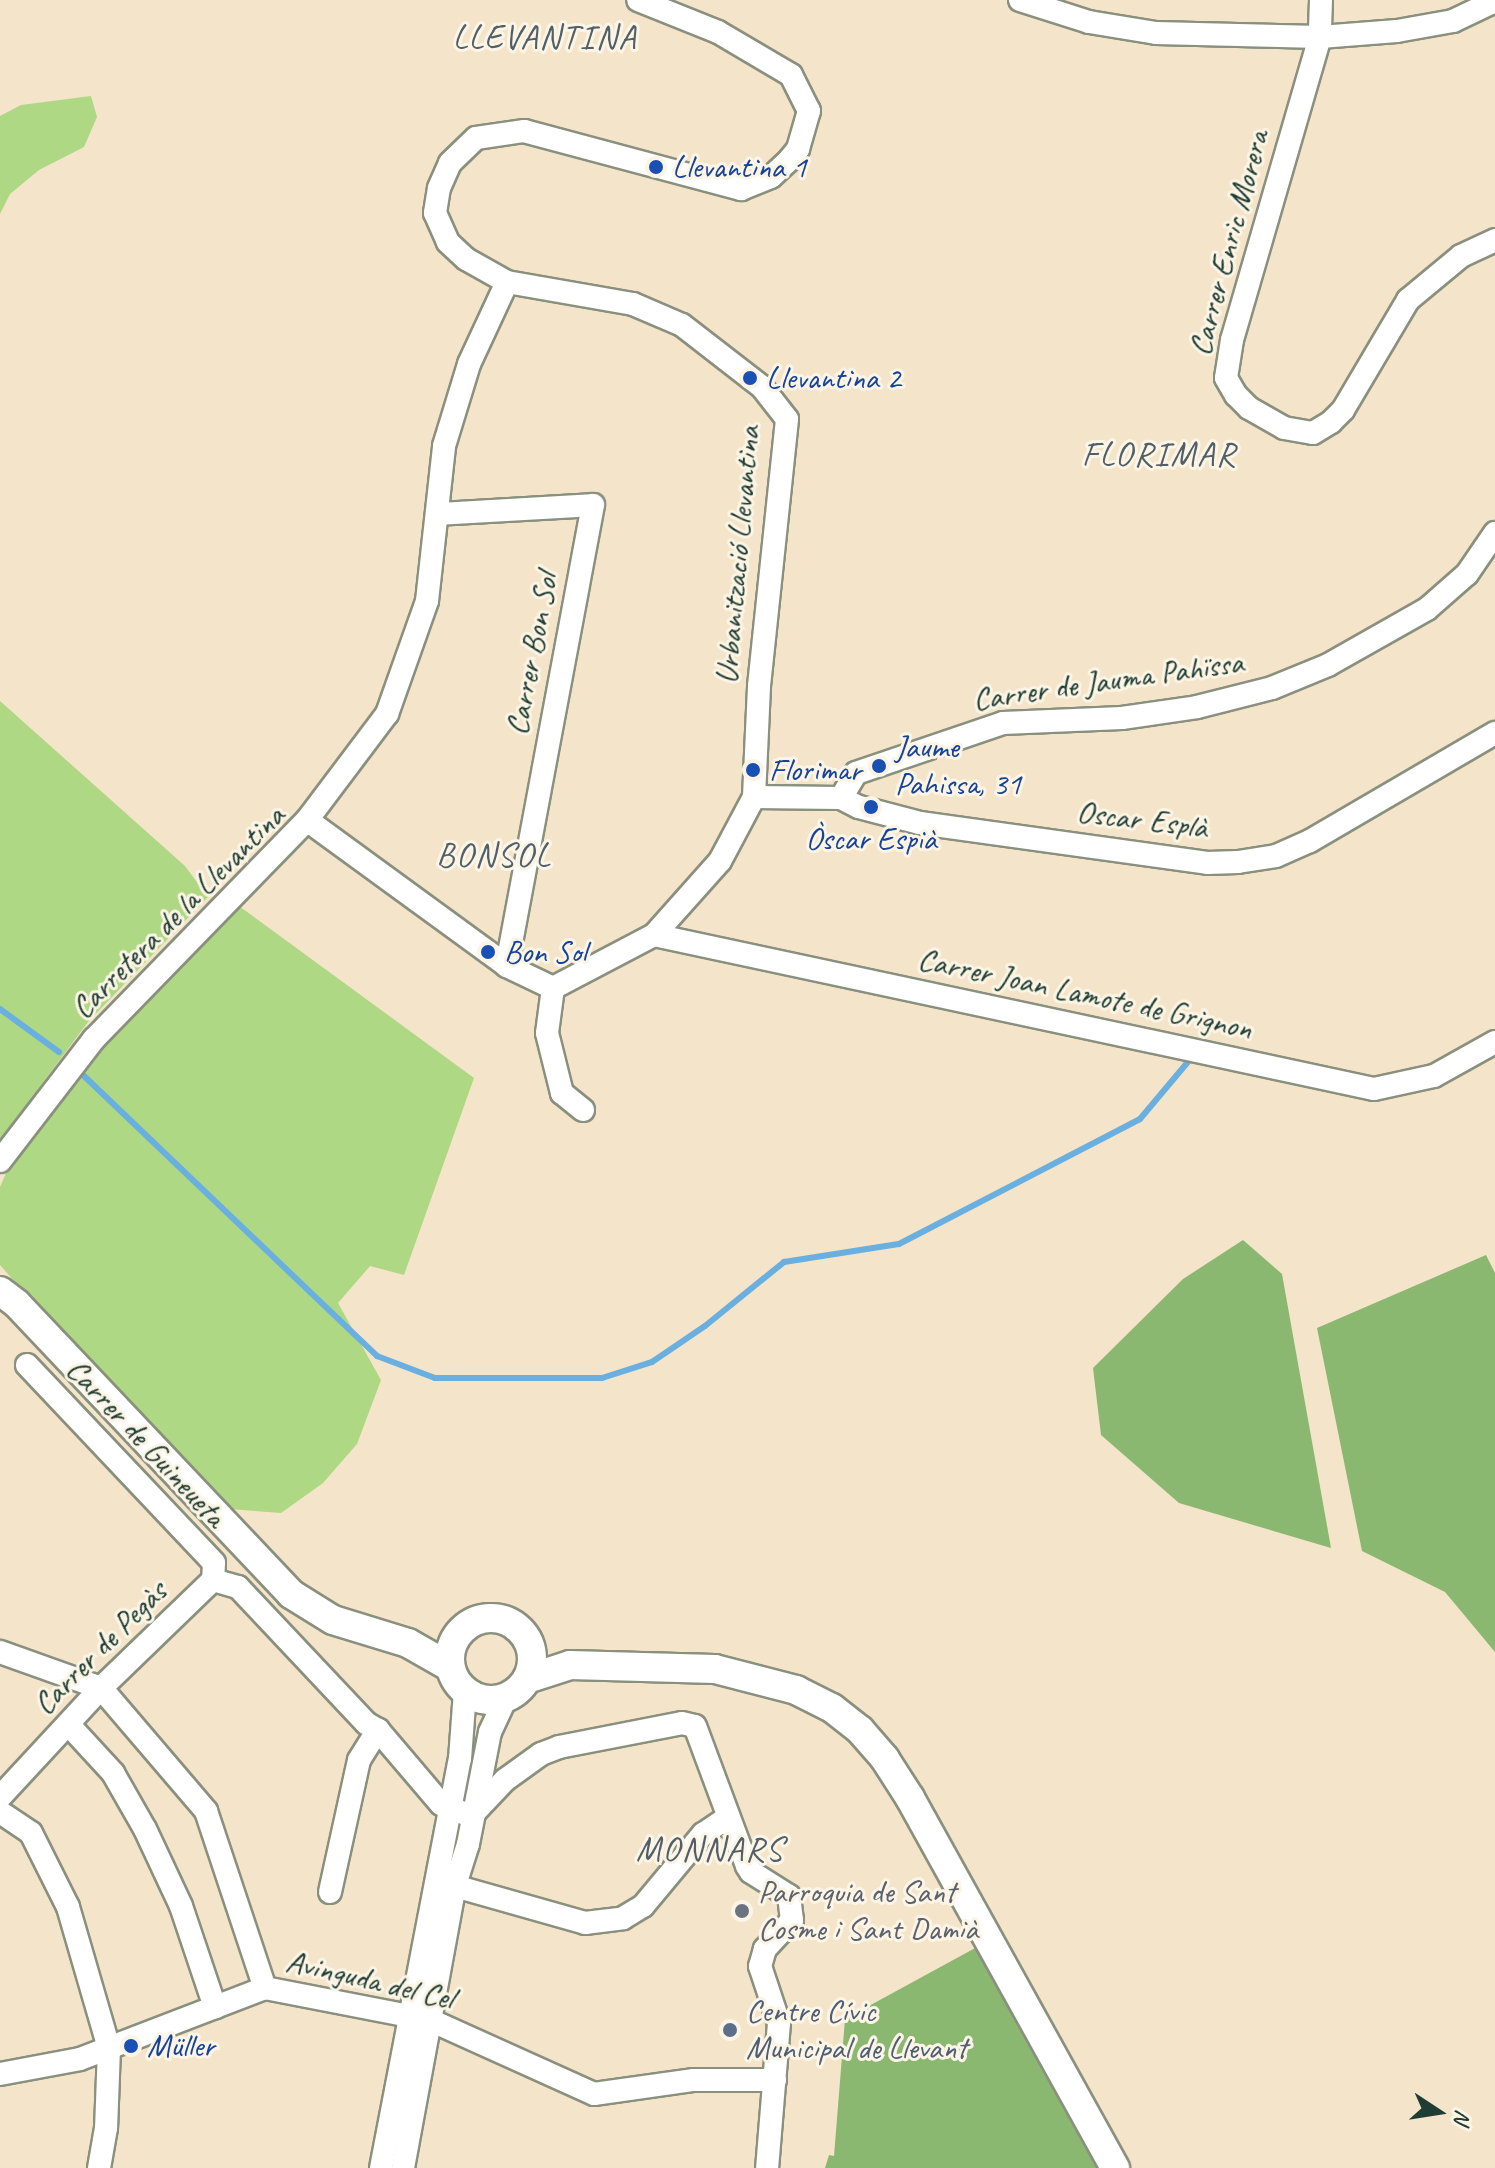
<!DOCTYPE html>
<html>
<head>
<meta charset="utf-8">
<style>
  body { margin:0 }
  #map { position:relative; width:1495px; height:2168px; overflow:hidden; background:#f4e4c9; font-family:Caveat,sans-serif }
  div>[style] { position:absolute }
  .green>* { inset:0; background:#aed883 }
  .forest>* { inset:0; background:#8ab871 }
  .stream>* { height:6px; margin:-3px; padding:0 3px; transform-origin:3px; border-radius:3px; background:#69afdf }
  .roads { filter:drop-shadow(2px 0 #8a907e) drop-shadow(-2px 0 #8a907e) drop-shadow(0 2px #8a907e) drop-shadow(0 -2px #8a907e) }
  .minor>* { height:22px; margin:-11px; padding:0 11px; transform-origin:11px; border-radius:11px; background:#fff }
  .tertiary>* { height:28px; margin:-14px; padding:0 14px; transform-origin:14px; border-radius:14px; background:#fff }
  .tertiary>.ring { margin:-14px; padding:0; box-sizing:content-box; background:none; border:28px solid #fff; border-radius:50% }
  .dots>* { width:22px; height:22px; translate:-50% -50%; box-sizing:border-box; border:4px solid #fcf5e5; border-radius:50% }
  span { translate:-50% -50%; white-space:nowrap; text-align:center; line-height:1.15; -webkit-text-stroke:6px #fcf5e5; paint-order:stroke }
  .transit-label { font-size:32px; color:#164399 }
  .left { translate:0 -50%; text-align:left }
  .street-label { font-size:32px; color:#1f3d34 }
  .worship-label { font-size:32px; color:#5b616d }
  .service-label { font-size:32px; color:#4e5e75 }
  .neighbourhood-label { font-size:34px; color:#515f69; letter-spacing:2px }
  .north { position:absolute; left:1399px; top:2072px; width:80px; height:80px; -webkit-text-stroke:6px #fcf5e5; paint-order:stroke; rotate:102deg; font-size:22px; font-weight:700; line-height:32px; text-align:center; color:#1f3d34 }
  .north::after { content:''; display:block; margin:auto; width:28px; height:36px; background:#1f3d34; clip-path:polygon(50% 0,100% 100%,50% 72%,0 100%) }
</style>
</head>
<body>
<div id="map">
  <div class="green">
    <div style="clip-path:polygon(91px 96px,97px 117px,84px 147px,39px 170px,10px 194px,0 214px,0 116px,21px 105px)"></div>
    <div style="clip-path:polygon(0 701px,185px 866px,208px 897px,88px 1022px,0 1140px)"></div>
    <div style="clip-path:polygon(235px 903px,474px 1078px,404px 1275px,370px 1266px,338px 1303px,381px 1380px,357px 1444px,323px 1483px,281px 1513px,215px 1508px,0 1265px,0 1187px,6px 1173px,106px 1046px)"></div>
  </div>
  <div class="forest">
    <div style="clip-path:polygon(1243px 1240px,1282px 1274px,1331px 1548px,1179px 1503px,1101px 1435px,1093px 1368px,1183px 1279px)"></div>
    <div style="clip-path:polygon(1486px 1255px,1495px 1273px,1495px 1652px,1445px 1592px,1362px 1551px,1317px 1328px)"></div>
    <div style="clip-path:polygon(988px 1941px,1115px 2168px,825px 2168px,829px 2155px,834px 2156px,845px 2019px)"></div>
  </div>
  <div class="stream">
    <div style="left:0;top:1009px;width:73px;rotate:36.1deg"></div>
    <div style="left:83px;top:1075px;width:407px;rotate:43.7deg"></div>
    <div style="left:377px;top:1356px;width:62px;rotate:20.8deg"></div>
    <div style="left:435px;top:1378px;width:167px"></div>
    <div style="left:602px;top:1378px;width:52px;rotate:-17.7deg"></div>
    <div style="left:652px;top:1362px;width:64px;rotate:-34.2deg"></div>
    <div style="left:705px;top:1326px;width:102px;rotate:-39deg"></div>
    <div style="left:784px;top:1262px;width:116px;rotate:-8.9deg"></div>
    <div style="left:899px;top:1244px;width:271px;rotate:-27.4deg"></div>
    <div style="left:1140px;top:1119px;width:81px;rotate:-50deg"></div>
  </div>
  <div class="roads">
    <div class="minor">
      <div style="left:1020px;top:0;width:72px;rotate:17.7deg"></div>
      <div style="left:1089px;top:22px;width:68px;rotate:9.3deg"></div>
      <div style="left:1156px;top:33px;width:164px;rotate:1.4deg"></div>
      <div style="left:1320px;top:37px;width:77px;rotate:-4.5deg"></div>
      <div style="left:1397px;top:31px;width:57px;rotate:-10.1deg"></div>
      <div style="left:1453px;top:21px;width:47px;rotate:-25.5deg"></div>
      <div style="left:1321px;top:0;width:37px;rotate:92deg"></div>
      <div style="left:1320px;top:37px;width:316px;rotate:106.2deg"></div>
      <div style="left:1232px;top:340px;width:38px;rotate:99deg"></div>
      <div style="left:1226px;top:378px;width:20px;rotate:60deg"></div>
      <div style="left:1236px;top:395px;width:18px;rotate:45deg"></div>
      <div style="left:1249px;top:408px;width:40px;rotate:29.7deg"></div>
      <div style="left:1284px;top:428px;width:29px;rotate:10deg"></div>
      <div style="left:1313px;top:433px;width:21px;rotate:-31deg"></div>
      <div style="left:1331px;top:422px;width:17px;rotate:-45deg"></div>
      <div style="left:1343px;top:410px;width:128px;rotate:-59.4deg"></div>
      <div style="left:1408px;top:300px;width:69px;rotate:-39.7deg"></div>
      <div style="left:1461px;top:256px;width:38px;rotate:-25deg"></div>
      <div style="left:438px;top:514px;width:155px;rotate:-3.3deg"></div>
      <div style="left:593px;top:505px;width:469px;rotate:100.6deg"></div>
      <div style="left:754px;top:797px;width:87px;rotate:0.7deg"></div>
      <div style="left:841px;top:798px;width:20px;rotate:27deg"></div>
      <div style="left:859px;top:807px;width:63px;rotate:14.7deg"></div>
      <div style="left:920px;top:823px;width:290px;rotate:7.9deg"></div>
      <div style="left:1207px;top:863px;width:31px;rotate:-2deg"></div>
      <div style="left:1238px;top:862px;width:38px;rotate:-9deg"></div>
      <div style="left:1276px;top:856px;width:37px;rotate:-24deg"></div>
      <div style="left:1310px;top:841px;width:214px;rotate:-30.3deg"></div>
      <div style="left:841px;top:798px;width:29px;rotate:-59deg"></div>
      <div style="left:856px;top:773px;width:155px;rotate:-18.8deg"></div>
      <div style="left:1003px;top:723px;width:119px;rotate:-2.4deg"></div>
      <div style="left:1122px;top:718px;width:76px;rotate:-8.3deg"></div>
      <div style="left:1197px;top:707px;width:77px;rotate:-14.2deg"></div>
      <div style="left:1272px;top:688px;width:61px;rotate:-22.3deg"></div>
      <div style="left:1328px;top:665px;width:114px;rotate:-29.5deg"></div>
      <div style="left:1427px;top:609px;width:53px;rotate:-41.2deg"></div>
      <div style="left:1467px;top:574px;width:50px;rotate:-55.7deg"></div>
      <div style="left:307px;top:820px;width:248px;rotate:36.1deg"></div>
      <div style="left:507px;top:966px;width:51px;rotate:25.6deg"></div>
      <div style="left:553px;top:988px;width:114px;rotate:-27.7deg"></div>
      <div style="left:654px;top:935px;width:99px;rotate:-48.3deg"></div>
      <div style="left:720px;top:861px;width:72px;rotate:-62deg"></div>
      <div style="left:754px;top:797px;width:111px;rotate:-87.4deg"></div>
      <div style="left:759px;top:686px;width:268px;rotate:-84deg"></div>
      <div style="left:787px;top:419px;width:41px;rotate:-128deg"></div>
      <div style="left:762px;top:387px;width:101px;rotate:-142.2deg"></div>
      <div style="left:682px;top:325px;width:53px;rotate:-156.8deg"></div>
      <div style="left:633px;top:304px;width:128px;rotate:-170.1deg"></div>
      <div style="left:507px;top:282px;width:47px;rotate:-150.7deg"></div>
      <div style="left:466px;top:259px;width:25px;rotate:-137deg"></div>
      <div style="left:448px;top:242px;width:32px;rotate:-114deg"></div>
      <div style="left:435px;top:213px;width:25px;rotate:-81deg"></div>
      <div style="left:439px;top:188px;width:27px;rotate:-66deg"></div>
      <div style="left:450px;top:163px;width:36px;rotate:-44deg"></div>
      <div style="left:476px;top:138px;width:49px;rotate:-8.3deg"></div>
      <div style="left:524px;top:131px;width:225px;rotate:15deg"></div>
      <div style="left:741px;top:189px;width:32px;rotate:-22deg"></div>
      <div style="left:771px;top:177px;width:26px;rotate:-43deg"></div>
      <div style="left:790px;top:159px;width:13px;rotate:-51deg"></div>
      <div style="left:798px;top:149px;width:40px;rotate:-74deg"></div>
      <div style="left:809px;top:111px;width:40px;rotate:-116.6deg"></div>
      <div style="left:791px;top:75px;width:85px;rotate:-149.5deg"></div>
      <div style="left:718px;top:32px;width:86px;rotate:-158.2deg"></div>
      <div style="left:654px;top:935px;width:736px;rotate:12.07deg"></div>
      <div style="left:1374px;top:1089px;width:61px;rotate:-12.2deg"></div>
      <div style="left:1434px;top:1076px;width:70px;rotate:-29.1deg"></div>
      <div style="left:553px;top:988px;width:45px;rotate:97.6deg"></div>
      <div style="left:547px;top:1033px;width:62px;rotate:76deg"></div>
      <div style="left:562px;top:1093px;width:27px;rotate:39deg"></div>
      <div style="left:0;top:1161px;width:154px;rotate:-52.4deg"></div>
      <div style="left:94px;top:1039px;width:305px;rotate:-45.8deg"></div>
      <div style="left:307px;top:820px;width:133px;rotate:-53deg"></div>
      <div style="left:387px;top:714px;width:120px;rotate:-70.5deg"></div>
      <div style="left:427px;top:601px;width:156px;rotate:-83.7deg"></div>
      <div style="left:444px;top:446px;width:86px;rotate:-73deg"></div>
      <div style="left:469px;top:364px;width:90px;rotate:-65.1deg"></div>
      <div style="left:27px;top:1365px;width:272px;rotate:46.6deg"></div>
      <div style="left:214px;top:1563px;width:17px;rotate:93deg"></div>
      <div style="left:213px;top:1580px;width:26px;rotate:16deg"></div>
      <div style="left:238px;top:1587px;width:187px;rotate:46.7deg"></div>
      <div style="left:366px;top:1723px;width:14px;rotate:30deg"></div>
      <div style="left:378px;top:1730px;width:97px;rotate:49.6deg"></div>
      <div style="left:441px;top:1804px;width:32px;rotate:22deg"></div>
      <div style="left:471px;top:1816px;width:50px;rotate:-46.6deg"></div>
      <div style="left:505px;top:1780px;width:44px;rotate:-35.8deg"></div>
      <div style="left:541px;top:1754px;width:19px;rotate:-21deg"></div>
      <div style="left:559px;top:1747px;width:125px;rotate:-11deg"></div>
      <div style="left:682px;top:1723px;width:13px;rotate:13deg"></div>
      <div style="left:695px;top:1726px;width:149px;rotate:69.6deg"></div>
      <div style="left:747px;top:1866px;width:7px;rotate:56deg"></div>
      <div style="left:751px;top:1872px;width:45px;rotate:32.3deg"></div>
      <div style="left:789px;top:1896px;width:24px;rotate:83deg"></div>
      <div style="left:792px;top:1920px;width:40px;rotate:133deg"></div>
      <div style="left:765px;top:1949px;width:18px;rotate:106deg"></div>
      <div style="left:760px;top:1966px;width:60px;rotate:71.6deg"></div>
      <div style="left:779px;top:2023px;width:145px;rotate:94.7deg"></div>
      <div style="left:0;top:1652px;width:107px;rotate:19.6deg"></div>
      <div style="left:101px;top:1688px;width:162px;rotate:49.5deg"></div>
      <div style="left:206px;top:1811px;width:187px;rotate:71.6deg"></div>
      <div style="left:68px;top:1724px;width:67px;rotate:47.4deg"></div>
      <div style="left:113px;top:1773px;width:64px;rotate:60.3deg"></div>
      <div style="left:145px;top:1829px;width:85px;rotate:64.9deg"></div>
      <div style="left:181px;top:1906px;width:107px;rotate:71.4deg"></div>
      <div style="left:0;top:1797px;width:149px;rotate:-47.2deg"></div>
      <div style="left:101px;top:1688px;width:156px;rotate:-44deg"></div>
      <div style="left:0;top:1812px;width:37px;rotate:34deg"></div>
      <div style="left:31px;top:1833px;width:83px;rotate:63.4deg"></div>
      <div style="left:68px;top:1907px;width:147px;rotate:73.8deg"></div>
      <div style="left:109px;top:2048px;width:80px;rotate:92.1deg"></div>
      <div style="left:106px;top:2128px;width:41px;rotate:99.9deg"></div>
      <div style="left:444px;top:1883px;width:147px;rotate:15.8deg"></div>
      <div style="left:585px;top:1923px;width:38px;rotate:-7deg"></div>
      <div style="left:623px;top:1918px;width:23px;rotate:-31deg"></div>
      <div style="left:643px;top:1906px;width:94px;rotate:-50.2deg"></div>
      <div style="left:703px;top:1834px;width:29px;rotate:-34deg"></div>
      <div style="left:330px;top:1892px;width:135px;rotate:-77.6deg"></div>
      <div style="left:359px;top:1760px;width:36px;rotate:-58deg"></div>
      <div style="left:0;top:2074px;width:81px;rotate:-10.6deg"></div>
      <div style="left:80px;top:2059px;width:198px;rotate:-21deg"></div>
      <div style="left:265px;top:1988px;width:168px;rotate:11deg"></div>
      <div style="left:430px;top:2020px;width:180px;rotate:24.3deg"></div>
      <div style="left:594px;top:2094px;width:101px;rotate:-8deg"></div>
      <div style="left:694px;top:2080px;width:81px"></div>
      <div style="left:381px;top:2168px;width:417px;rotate:-79.1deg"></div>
      <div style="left:460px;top:1759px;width:68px;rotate:-85.8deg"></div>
      <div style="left:403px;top:2168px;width:288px;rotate:-79.6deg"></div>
      <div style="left:455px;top:1885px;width:43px;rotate:-72.4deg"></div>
      <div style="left:468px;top:1844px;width:114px;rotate:-78.9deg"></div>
      <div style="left:490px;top:1732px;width:38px;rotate:-65deg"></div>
    </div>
    <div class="tertiary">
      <div style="left:0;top:1291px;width:21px;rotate:37deg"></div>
      <div style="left:17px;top:1304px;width:399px;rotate:46.6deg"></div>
      <div style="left:291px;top:1594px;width:49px;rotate:31.8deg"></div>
      <div style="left:333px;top:1620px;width:78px;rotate:17deg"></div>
      <div style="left:408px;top:1643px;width:48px;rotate:29.7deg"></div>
      <div class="ring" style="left:450px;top:1618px;width:54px;height:54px"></div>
      <div style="left:527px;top:1679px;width:45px;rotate:-18deg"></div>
      <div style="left:570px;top:1665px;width:145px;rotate:1.6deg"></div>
      <div style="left:715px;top:1669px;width:84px;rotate:14.5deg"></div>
      <div style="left:796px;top:1690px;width:40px;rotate:26.6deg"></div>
      <div style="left:832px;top:1708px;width:36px;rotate:38deg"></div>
      <div style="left:860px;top:1730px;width:38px;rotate:49deg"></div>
      <div style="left:885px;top:1759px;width:46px;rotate:57.3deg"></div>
      <div style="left:910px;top:1798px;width:423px;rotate:61deg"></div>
    </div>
  </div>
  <div class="dots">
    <div style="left:656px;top:167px;background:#1a4fb4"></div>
    <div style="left:750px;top:378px;background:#1a4fb4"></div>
    <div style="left:879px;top:766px;background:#1a4fb4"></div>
    <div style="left:753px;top:770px;background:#1a4fb4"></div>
    <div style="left:871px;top:807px;background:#1a4fb4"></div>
    <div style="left:488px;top:952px;background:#1a4fb4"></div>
    <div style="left:742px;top:1911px;background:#6b7280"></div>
    <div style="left:730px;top:2030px;background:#5c6f8a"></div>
    <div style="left:131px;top:2046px;background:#1a4fb4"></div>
  </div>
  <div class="transit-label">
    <span class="left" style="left:672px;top:167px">Llevantina 1</span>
    <span class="left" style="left:766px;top:378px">Llevantina 2</span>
    <span class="left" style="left:895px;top:766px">Jaume<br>Pahissa, 31</span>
    <span class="left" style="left:769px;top:770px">Florimar</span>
    <span style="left:871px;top:839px">Òscar Espià</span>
    <span class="left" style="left:504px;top:952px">Bon Sol</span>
    <span class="left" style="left:147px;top:2046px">Müller</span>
  </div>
  <div class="street-label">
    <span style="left:1229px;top:243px;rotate:-75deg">Carrer Enric Morera</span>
    <span style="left:738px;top:555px;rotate:-85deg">Urbanització Llevantina</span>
    <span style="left:532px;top:654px;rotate:-79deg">Carrer Bon Sol</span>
    <span style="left:1108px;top:681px;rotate:-8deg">Carrer de Jauma Pahïssa</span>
    <span style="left:1142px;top:820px;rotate:7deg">Oscar Esplà</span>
    <span style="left:178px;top:912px;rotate:-45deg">Carretera de la Llevantina</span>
    <span style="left:1085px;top:994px;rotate:12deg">Carrer Joan Lamote de Grignon</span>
    <span style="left:146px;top:1443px;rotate:47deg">Carrer de Guineueta</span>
    <span style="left:100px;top:1648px;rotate:-45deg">Carrer de Pegàs</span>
    <span style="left:370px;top:1980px;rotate:13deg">Avinguda del Cel</span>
  </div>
  <div class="worship-label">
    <span class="left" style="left:758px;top:1911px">Parroquia de Sant<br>Cosme i Sant Damià</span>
  </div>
  <div class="service-label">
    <span class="left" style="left:746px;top:2030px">Centre Cívic<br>Municipal de Llevant</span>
  </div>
  <div class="neighbourhood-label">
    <span style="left:545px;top:37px">LLEVANTINA</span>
    <span style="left:1159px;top:454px">FLORIMAR</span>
    <span style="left:494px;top:855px">BONSOL</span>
    <span style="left:710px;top:1849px">MONNARS</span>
  </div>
  <div class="north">N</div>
</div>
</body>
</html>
